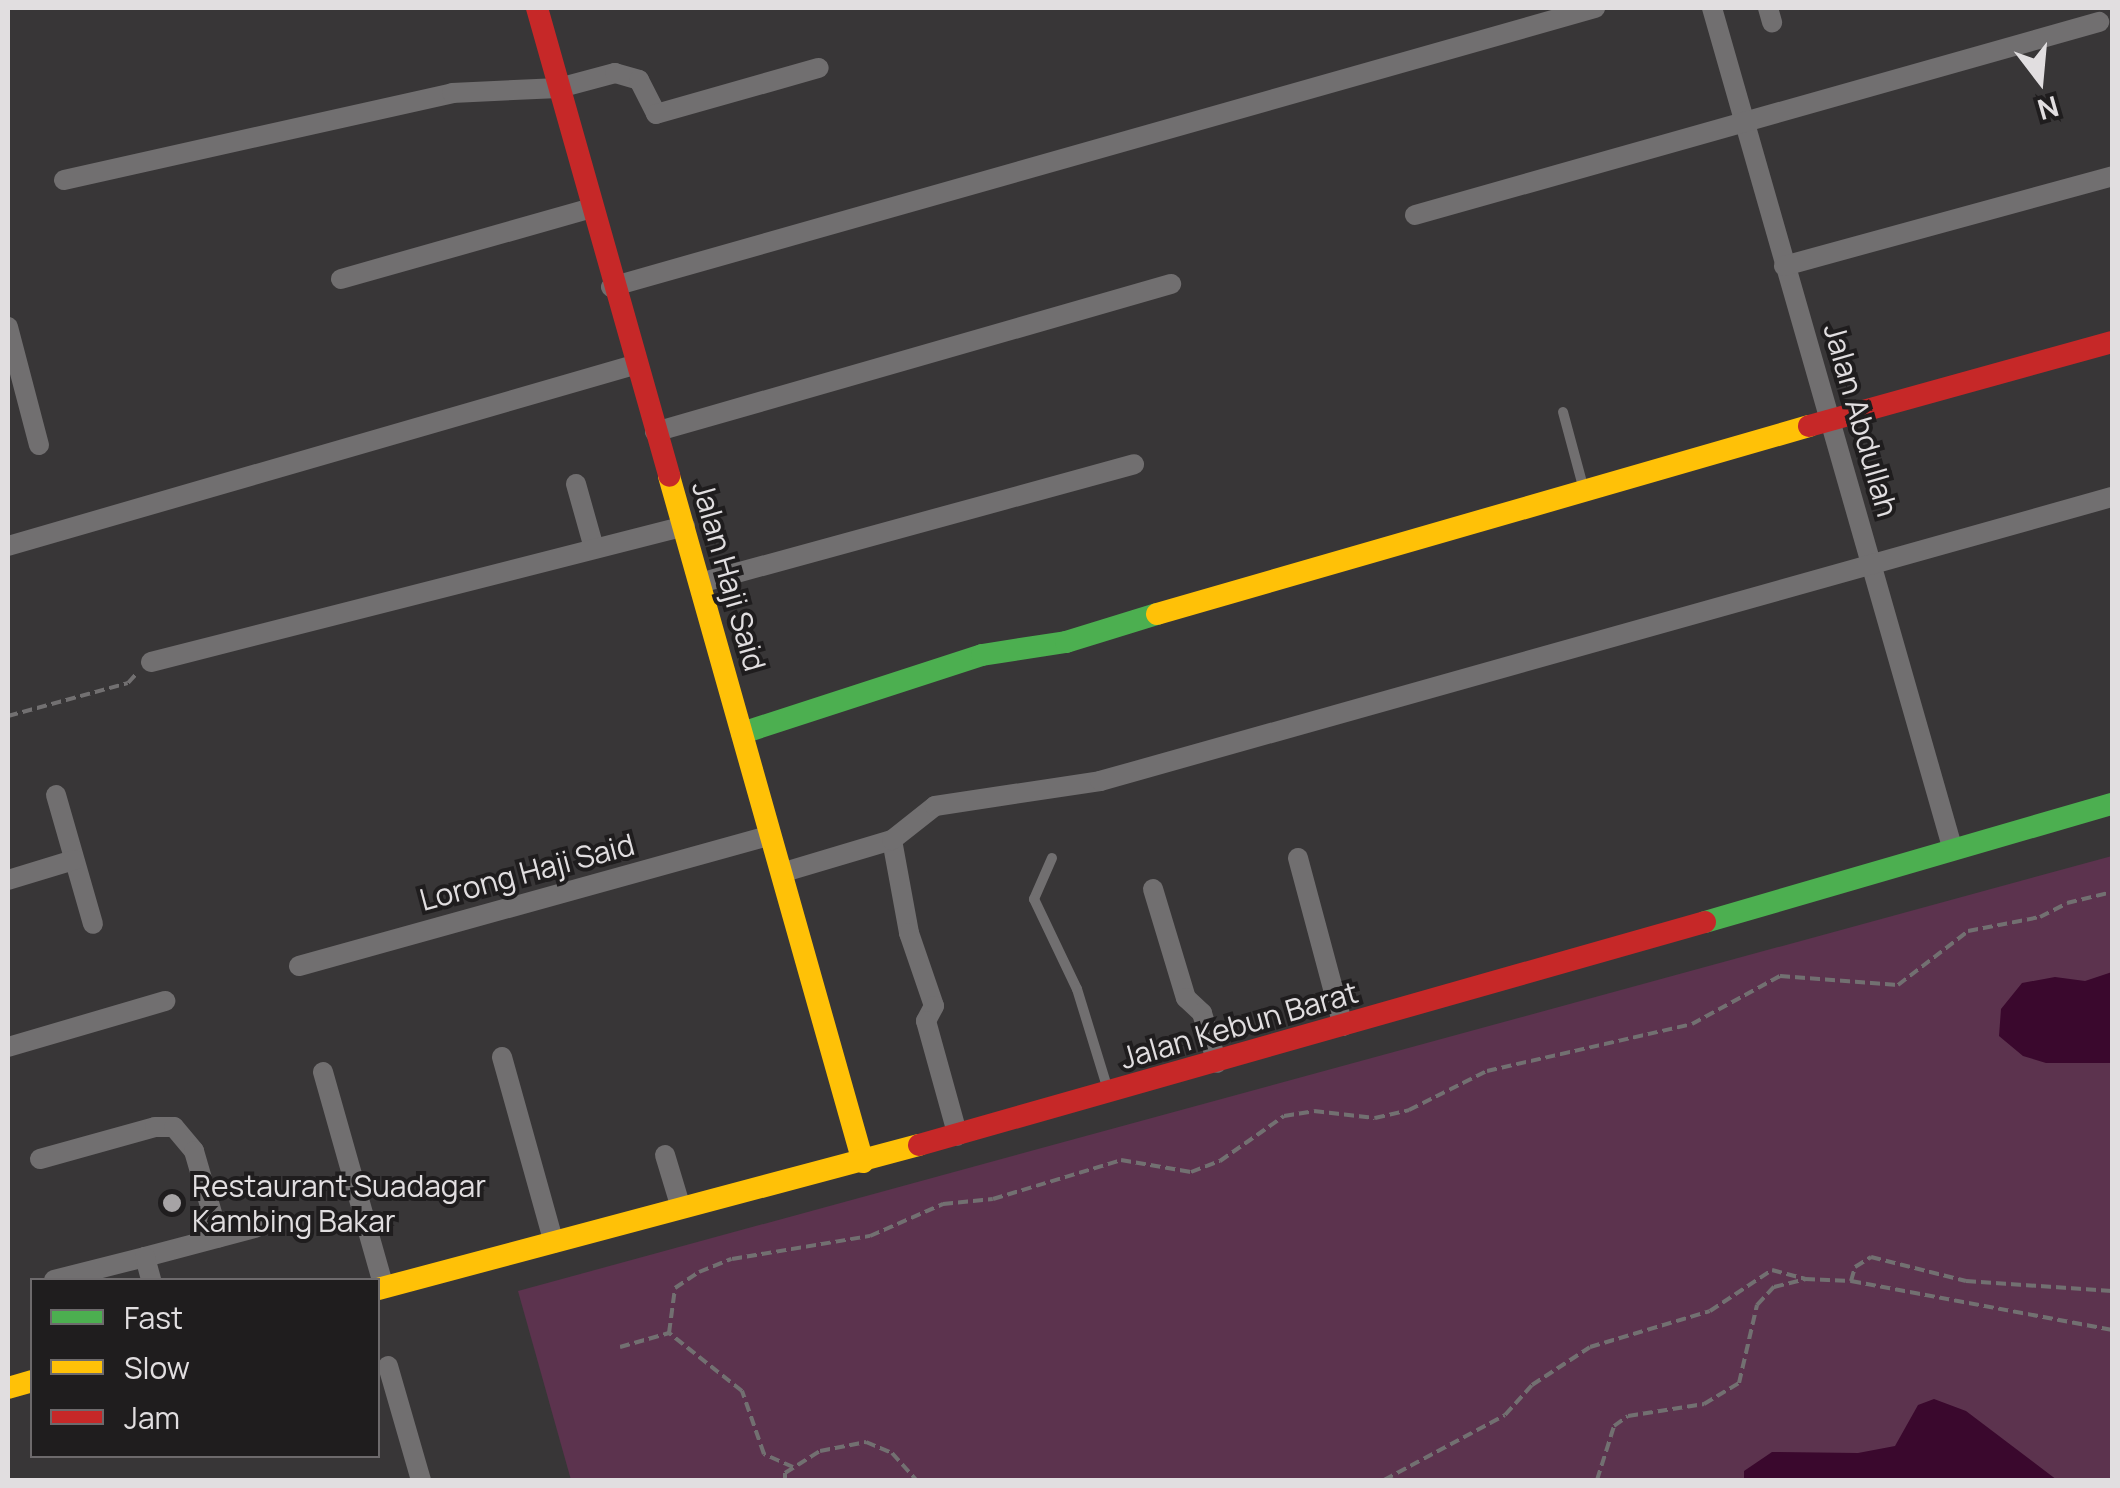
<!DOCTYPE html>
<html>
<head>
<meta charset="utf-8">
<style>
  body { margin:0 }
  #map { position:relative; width:2120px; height:1488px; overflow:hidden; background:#383637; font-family:Manrope,sans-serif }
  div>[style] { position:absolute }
  .green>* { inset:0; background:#5c334e }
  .water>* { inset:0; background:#3a082d }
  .path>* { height:4px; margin-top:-2px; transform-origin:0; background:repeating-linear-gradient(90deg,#727071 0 10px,transparent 0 15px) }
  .lane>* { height:10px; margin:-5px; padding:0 5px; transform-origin:5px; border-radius:5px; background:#716f70 }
  .street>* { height:20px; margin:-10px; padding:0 10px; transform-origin:10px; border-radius:10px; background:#716f70 }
  .fast>* { height:22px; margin:-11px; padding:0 11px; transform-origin:11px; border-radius:11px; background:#4caf50 }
  .slow>* { height:22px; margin:-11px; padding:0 11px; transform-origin:11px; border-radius:11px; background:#ffc107 }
  .jam>* { height:22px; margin:-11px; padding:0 11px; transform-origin:11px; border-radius:11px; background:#c62828 }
  .dots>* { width:28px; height:28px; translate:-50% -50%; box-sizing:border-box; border:5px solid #1f1d1e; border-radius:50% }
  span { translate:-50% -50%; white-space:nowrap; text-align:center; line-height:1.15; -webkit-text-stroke:8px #1f1d1e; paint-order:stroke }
  .street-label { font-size:30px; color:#e1dee0 }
  .poi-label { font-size:30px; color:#e1dee0 }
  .left { translate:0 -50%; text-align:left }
  .frame { position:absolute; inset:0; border:10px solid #e1dee0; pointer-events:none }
  .legend { position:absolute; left:30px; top:1278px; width:350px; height:180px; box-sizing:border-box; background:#1f1d1e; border:2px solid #6d6a6c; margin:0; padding:12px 18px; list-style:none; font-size:30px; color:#e1dee0 }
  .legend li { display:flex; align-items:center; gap:20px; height:50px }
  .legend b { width:50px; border:2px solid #6d6a6c }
  .north { position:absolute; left:1990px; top:30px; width:100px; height:100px; -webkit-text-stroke:8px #1f1d1e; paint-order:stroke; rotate:164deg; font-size:28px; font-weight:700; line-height:40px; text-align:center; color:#e1dee0 }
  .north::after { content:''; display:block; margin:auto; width:35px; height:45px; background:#e1dee0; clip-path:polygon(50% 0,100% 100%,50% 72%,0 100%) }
</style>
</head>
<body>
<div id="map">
  <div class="green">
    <div style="clip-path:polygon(2112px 856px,2112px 1480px,571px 1480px,518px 1291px)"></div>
  </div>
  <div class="water">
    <div style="clip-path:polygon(2112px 972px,2112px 1063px,2046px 1063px,2023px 1056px,1999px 1036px,2001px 1009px,2022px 983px,2055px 977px,2085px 981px)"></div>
    <div style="clip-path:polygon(1934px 1399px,1966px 1411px,2057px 1480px,1744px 1480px,1744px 1471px,1772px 1452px,1858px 1453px,1895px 1446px,1918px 1405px)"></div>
  </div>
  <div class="path">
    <div style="left:8px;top:716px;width:124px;rotate:-15.4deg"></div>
    <div style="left:128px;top:683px;width:12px;rotate:-48deg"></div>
    <div style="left:1851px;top:1281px;width:15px;rotate:-74deg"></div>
    <div style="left:1855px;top:1267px;width:19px;rotate:-32deg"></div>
    <div style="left:1871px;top:1257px;width:98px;rotate:14.2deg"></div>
    <div style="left:1966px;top:1281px;width:146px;rotate:3.9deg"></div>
    <div style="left:620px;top:1347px;width:51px;rotate:-15.9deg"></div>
    <div style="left:793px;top:1467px;width:32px;rotate:-156deg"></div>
    <div style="left:764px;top:1454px;width:67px;rotate:-109.2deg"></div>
    <div style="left:742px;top:1391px;width:93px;rotate:-141.5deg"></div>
    <div style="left:669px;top:1333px;width:45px;rotate:-82.4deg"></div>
    <div style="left:675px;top:1288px;width:29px;rotate:-34deg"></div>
    <div style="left:699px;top:1272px;width:35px;rotate:-22deg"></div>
    <div style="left:732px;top:1259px;width:140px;rotate:-9.5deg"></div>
    <div style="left:870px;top:1236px;width:80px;rotate:-23.7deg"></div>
    <div style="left:943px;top:1204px;width:50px;rotate:-5.7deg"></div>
    <div style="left:993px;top:1199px;width:134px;rotate:-16.9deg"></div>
    <div style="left:1121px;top:1160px;width:71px;rotate:9.7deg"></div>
    <div style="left:1191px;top:1172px;width:31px;rotate:-21deg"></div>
    <div style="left:1220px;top:1161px;width:78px;rotate:-35.1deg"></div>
    <div style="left:1284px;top:1116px;width:30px;rotate:-9deg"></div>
    <div style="left:1314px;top:1111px;width:61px;rotate:6.5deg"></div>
    <div style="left:1375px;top:1118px;width:35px;rotate:-13deg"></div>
    <div style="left:1409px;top:1110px;width:87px;rotate:-26.6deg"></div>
    <div style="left:1487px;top:1071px;width:210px;rotate:-12.9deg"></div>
    <div style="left:1692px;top:1024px;width:100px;rotate:-28.6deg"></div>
    <div style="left:1780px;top:976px;width:118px;rotate:4.4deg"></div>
    <div style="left:1898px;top:985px;width:88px;rotate:-37.6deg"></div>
    <div style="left:1968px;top:931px;width:73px;rotate:-11deg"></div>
    <div style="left:2040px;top:917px;width:30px;rotate:-27deg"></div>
    <div style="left:2067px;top:903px;width:46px;rotate:-13.7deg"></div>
    <div style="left:785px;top:1480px;width:7px;rotate:-90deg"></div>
    <div style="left:785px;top:1473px;width:41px;rotate:-32.2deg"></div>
    <div style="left:820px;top:1451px;width:47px;rotate:-11.1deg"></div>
    <div style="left:866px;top:1442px;width:28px;rotate:23deg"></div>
    <div style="left:892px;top:1453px;width:36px;rotate:48deg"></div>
    <div style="left:1384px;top:1480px;width:137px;rotate:-28.2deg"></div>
    <div style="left:1505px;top:1415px;width:40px;rotate:-48deg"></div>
    <div style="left:1532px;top:1385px;width:69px;rotate:-33.2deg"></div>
    <div style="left:1590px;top:1347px;width:125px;rotate:-16.7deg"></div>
    <div style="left:1710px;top:1311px;width:74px;rotate:-33.5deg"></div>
    <div style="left:1772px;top:1270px;width:34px;rotate:15deg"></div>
    <div style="left:1597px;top:1480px;width:57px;rotate:-72.5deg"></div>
    <div style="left:1614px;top:1426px;width:17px;rotate:-36deg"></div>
    <div style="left:1628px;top:1416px;width:77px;rotate:-9deg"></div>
    <div style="left:1704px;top:1404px;width:41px;rotate:-31deg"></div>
    <div style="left:1739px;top:1383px;width:80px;rotate:-77deg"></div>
    <div style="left:1757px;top:1305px;width:25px;rotate:-47deg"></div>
    <div style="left:1774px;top:1287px;width:32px;rotate:-14deg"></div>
    <div style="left:1805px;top:1279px;width:46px;rotate:2.5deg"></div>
    <div style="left:1851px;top:1281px;width:266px;rotate:10.6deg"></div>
  </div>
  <div class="lane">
    <div style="left:1563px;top:412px;width:77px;rotate:74.9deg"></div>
    <div style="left:1052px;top:858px;width:45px;rotate:113.7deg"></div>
    <div style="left:1034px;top:899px;width:100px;rotate:64.5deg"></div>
    <div style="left:1077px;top:989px;width:109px;rotate:72.9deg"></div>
  </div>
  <div class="street">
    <div style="left:1712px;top:8px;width:876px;rotate:74.03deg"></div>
    <div style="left:1768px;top:8px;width:15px;rotate:74deg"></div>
    <div style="left:64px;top:180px;width:398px;rotate:-12.6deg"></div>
    <div style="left:452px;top:93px;width:107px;rotate:-2.7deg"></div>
    <div style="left:559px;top:88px;width:58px;rotate:-15deg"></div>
    <div style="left:615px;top:73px;width:25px;rotate:16deg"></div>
    <div style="left:639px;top:80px;width:38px;rotate:63deg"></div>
    <div style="left:656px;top:114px;width:169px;rotate:-15.8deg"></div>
    <div style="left:1415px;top:215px;width:711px;rotate:-15.76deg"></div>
    <div style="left:1784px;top:266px;width:340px;rotate:-15.3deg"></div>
    <div style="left:341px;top:279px;width:261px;rotate:-15.8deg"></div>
    <div style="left:611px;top:287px;width:1023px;rotate:-15.83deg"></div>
    <div style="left:8px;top:327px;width:122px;rotate:75.3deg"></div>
    <div style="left:655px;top:432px;width:537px;rotate:-16deg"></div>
    <div style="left:576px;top:484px;width:66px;rotate:74.3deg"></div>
    <div style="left:8px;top:546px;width:652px;rotate:-16.13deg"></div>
    <div style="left:700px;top:583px;width:450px;rotate:-15.3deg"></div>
    <div style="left:151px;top:662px;width:551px;rotate:-14.29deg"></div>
    <div style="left:56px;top:795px;width:134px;rotate:74deg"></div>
    <div style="left:892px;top:840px;width:95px;rotate:79.6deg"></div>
    <div style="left:909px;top:933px;width:77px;rotate:71.1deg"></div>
    <div style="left:934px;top:1006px;width:17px;rotate:118deg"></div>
    <div style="left:926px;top:1021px;width:119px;rotate:74.5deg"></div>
    <div style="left:1298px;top:858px;width:174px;rotate:75deg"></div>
    <div style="left:781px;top:873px;width:116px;rotate:-16.6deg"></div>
    <div style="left:892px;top:840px;width:55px;rotate:-38.3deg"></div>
    <div style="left:935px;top:806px;width:167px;rotate:-8.6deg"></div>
    <div style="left:1100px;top:781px;width:1051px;rotate:-15.68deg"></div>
    <div style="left:8px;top:880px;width:69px;rotate:-16.9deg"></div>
    <div style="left:1153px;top:889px;width:114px;rotate:73.2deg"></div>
    <div style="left:1186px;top:998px;width:22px;rotate:43deg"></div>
    <div style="left:1202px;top:1013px;width:52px;rotate:73.3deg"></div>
    <div style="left:299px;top:966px;width:489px;rotate:-15.5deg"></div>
    <div style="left:8px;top:1047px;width:164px;rotate:-16.3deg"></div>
    <div style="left:502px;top:1057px;width:193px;rotate:74.4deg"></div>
    <div style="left:323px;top:1072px;width:223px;rotate:74.2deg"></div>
    <div style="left:665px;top:1155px;width:55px;rotate:73.2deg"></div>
    <div style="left:40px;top:1159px;width:119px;rotate:-15.5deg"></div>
    <div style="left:155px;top:1127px;width:19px"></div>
    <div style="left:174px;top:1127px;width:31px;rotate:50deg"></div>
    <div style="left:194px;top:1151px;width:90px;rotate:73.8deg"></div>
    <div style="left:145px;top:1257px;width:114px;rotate:-14.8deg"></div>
    <div style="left:54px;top:1280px;width:94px;rotate:-14.2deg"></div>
    <div style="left:145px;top:1257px;width:24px;rotate:75deg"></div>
    <div style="left:388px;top:1366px;width:119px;rotate:73.9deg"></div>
  </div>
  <div class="fast">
    <div style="left:742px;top:733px;width:252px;rotate:-18deg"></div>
    <div style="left:982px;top:655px;width:85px;rotate:-8.8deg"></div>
    <div style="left:1066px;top:642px;width:95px;rotate:-17.1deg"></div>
    <div style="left:1705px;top:922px;width:424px;rotate:-16.2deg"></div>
  </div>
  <div class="slow">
    <div style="left:669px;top:476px;width:713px;rotate:74.21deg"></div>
    <div style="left:1157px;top:614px;width:679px;rotate:-16.08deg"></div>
    <div style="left:378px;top:1289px;width:560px;rotate:-14.91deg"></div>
    <div style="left:8px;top:1388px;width:25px;rotate:-16deg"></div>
  </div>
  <div class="jam">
    <div style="left:537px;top:8px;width:486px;rotate:74.2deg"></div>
    <div style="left:1809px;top:426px;width:314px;rotate:-15.5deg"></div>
    <div style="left:919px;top:1145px;width:817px;rotate:-15.84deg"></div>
  </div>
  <div class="dots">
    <div style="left:172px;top:1203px;background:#a6a3a5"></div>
  </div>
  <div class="street-label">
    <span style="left:1861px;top:420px;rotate:74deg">Jalan Abdullah</span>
    <span style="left:729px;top:576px;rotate:74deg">Jalan Haji Said</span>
    <span style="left:527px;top:872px;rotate:-15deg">Lorong Haji Said</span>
    <span style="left:1239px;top:1025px;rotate:-16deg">Jalan Kebun Barat</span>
  </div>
  <div class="poi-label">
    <span class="left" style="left:192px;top:1203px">Restaurant Suadagar<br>Kambing Bakar</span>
  </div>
  <div class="frame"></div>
  <ul class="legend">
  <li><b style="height:12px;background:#4caf50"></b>Fast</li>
  <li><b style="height:12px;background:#ffc107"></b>Slow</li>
  <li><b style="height:12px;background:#c62828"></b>Jam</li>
  </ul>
  <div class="north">N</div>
</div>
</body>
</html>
